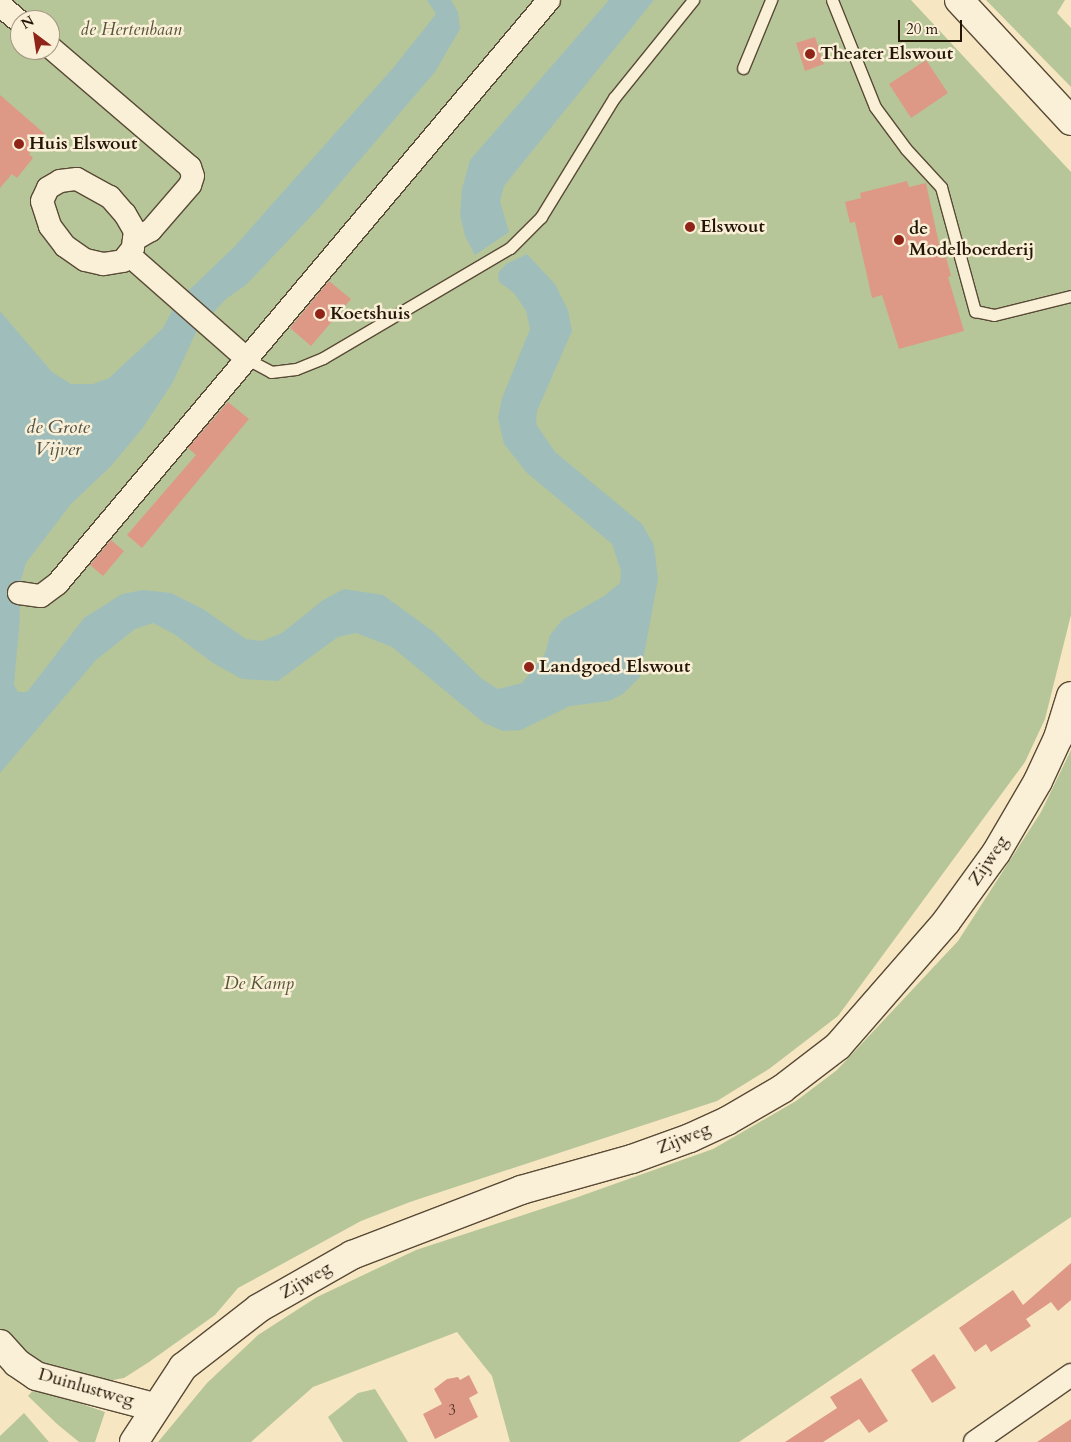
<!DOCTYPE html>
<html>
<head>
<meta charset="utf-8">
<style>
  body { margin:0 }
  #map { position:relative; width:1071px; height:1442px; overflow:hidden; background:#f7e6c2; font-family:Cardo,serif }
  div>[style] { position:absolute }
  .green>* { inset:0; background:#b7c698 }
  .water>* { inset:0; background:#9fbebb }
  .building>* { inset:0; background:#dd9986 }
  .roads { filter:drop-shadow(1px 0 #584a36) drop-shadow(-1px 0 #584a36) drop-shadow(0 1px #584a36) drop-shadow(0 -1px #584a36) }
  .lane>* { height:11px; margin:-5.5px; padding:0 5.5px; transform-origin:5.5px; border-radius:5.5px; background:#faefd7 }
  .street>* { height:22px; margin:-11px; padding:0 11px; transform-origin:11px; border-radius:11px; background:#faefd7 }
  .secondary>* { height:28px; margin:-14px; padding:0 14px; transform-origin:14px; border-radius:14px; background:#faefd7 }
  .dots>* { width:14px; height:14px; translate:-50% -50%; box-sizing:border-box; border:2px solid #faefd7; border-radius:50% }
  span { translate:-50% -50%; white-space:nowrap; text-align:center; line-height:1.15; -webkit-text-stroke:5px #faefd7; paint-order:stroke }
  .number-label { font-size:15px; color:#523727 }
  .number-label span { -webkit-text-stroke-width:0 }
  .park-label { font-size:18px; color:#57543a; font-style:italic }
  .poi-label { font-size:18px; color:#231607; font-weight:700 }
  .left { translate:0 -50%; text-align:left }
  .street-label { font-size:18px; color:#231607 }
  .water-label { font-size:19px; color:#4e5146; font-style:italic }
  .north { position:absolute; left:10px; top:10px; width:50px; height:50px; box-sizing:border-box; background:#faefd7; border:1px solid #a49884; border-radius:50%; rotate:329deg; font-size:14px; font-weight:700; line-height:20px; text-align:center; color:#231607 }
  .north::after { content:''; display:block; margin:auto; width:18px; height:22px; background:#8f2418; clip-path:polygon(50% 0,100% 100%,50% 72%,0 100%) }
  .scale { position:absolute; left:898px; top:20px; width:64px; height:22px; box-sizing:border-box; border:2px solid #231607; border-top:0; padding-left:6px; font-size:15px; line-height:18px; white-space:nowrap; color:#231607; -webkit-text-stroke:4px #faefd7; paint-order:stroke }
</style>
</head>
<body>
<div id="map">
  <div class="green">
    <div style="clip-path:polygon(evenodd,0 0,911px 0,1071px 172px,1071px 615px,1045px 719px,1025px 762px,838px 1016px,769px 1069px,717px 1101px,410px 1202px,361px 1221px,238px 1288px,215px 1315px,149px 1362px,124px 1378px,102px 1382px,29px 1360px,0 1330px,0 0,20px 20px,50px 20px,50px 50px,20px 50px,20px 20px)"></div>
    <div style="clip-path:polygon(986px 0,1065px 0,1057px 13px,1071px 28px,1071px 87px)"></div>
    <div style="clip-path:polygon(1071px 750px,1071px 1217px,739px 1442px,510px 1442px,492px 1376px,457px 1332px,313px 1387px,251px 1442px,158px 1442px,207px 1383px,258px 1335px,317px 1297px,416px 1250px,575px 1198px,713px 1149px,796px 1101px,837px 1070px,958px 941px,1041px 812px)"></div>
    <div style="clip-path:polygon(35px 1388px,105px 1412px,95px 1442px,79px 1442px,57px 1424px,28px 1396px)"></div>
    <div style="clip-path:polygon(375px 1389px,408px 1442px,343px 1442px,328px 1417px,358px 1393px)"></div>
    <div style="clip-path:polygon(24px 1413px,49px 1442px,0 1442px,0 1436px)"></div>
  </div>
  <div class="water">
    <div style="clip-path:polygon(427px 0,451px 0,458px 12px,460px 29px,435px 72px,317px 210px,246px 285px,226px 299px,197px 330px,173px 382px,142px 429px,111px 466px,71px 504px,26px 563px,19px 587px,20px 617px,14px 685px,18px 692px,27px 692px,84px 618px,122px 594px,143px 590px,171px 593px,203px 609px,246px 639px,262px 641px,282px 633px,323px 600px,344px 589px,383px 595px,434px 632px,482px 679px,498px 689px,522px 683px,545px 654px,550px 635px,562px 620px,604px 596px,620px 583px,621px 571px,612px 544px,526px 472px,504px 444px,498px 418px,502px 398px,530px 329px,526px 311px,514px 293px,499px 282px,498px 273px,506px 264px,527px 254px,555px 284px,568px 310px,572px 331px,537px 411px,536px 424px,555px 452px,642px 524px,654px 545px,658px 579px,640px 677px,623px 694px,609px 701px,570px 706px,521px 730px,503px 731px,484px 723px,392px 647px,356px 633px,338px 637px,278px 681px,242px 679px,213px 663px,174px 634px,153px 623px,135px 629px,96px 660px,0 773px,0 311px,52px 372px,71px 384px,93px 384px,109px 378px,163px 328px,173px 309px,187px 292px,234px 247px,393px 68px,436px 14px)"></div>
    <div style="clip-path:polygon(609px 0,654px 0,504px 186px,500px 201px,509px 232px,475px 255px,465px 236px,460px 215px,462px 189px,470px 160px)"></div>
  </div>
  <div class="building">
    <div style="clip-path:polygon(815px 37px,824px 64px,805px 71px,796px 43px)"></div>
    <div style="clip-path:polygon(926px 60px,948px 93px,911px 118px,889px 84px)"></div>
    <div style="clip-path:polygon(0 95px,45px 134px,29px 154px,33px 158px,17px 178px,12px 174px,0 188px)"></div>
    <div style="clip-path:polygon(907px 181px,909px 187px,926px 183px,942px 258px,946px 257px,951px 276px,948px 277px,964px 331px,899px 349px,882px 295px,872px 298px,855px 222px,850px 223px,845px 202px,861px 198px,860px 193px)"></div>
    <div style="clip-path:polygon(329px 281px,351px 299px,311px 346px,290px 328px)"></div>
    <div style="clip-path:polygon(228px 402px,249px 419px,142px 548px,127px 535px,196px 455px,188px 448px)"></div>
    <div style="clip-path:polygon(111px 540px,124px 551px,103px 576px,90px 565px)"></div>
    <div style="clip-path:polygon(1071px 1263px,1071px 1300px,1058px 1311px,1051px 1302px,1026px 1319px,1031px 1326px,991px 1352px,986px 1344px,975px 1352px,959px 1328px,1013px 1290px,1023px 1305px)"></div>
    <div style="clip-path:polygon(934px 1354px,956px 1388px,932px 1403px,911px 1370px)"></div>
    <div style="clip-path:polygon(469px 1375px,478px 1393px,469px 1398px,478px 1417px,435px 1439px,423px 1414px,442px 1404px,434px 1389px,447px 1379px,458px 1377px,460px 1380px)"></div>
    <div style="clip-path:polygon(861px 1378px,888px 1421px,869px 1433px,859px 1419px,823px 1442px,785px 1442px,837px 1408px,830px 1397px)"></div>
    <div style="clip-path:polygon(1071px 1419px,1071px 1442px,1037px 1442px)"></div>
  </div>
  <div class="roads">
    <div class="lane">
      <div style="left:832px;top:0;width:115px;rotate:68.1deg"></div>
      <div style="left:875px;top:107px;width:52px;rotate:53.6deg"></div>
      <div style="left:906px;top:149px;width:52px;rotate:47.4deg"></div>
      <div style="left:941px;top:187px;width:129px;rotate:74.7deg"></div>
      <div style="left:975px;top:311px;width:19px;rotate:12deg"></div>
      <div style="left:994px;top:315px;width:79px;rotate:-13.9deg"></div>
      <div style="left:743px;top:68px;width:74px;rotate:-67.6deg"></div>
      <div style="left:247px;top:359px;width:27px;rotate:28deg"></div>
      <div style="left:271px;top:372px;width:25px;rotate:-7deg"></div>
      <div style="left:296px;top:369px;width:29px;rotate:-22deg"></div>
      <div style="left:323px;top:358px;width:217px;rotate:-30.5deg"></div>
      <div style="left:510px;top:248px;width:44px;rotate:-45deg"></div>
      <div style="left:541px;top:217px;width:140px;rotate:-58.5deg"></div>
      <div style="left:614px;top:98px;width:126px;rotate:-51.1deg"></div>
    </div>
    <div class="street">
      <div style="left:1px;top:6px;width:25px;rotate:40deg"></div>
      <div style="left:50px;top:47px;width:184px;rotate:40.6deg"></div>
      <div style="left:190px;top:167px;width:9px;rotate:72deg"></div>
      <div style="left:193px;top:176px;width:9px;rotate:108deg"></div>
      <div style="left:190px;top:185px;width:60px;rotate:130.9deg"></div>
      <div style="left:151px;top:230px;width:20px;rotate:150deg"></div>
      <div style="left:77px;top:179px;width:38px;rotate:29deg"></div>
      <div style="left:110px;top:197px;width:23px;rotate:49deg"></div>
      <div style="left:125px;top:214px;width:20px;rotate:60deg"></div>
      <div style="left:135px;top:231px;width:17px;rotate:97deg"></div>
      <div style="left:133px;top:248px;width:16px;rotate:128deg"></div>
      <div style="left:123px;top:261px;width:20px;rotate:171deg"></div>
      <div style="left:103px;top:264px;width:18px;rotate:-167deg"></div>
      <div style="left:85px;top:260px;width:24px;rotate:-145deg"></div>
      <div style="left:65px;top:246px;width:25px;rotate:-127deg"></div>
      <div style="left:50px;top:226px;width:26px;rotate:-108deg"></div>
      <div style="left:42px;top:201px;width:14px;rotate:-65deg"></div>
      <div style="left:48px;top:188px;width:14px;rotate:-30deg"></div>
      <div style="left:60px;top:181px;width:17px;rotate:-7deg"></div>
      <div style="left:129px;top:255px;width:157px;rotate:41.4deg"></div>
      <div style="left:19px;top:593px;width:22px;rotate:8deg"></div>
      <div style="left:41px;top:596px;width:21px;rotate:-37deg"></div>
      <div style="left:58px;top:583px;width:762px;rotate:-49.9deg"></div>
      <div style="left:975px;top:1442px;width:117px;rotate:-34.9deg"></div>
    </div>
    <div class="secondary">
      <div style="left:959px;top:0;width:165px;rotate:47.2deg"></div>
      <div style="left:0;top:1344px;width:25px;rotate:48deg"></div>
      <div style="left:17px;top:1363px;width:23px;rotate:34deg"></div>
      <div style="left:36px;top:1376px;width:122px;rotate:14.7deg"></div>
      <div style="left:134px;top:1442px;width:90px;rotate:-56.8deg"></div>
      <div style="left:183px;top:1367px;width:96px;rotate:-37.8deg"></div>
      <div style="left:259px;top:1308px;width:107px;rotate:-29.7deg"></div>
      <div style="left:352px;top:1255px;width:181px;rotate:-21deg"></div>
      <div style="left:521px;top:1190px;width:115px;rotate:-15.6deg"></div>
      <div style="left:632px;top:1159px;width:62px;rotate:-19.9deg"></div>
      <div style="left:690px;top:1138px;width:41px;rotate:-24.7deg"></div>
      <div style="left:727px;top:1121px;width:64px;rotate:-30.2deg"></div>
      <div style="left:782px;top:1089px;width:71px;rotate:-37.5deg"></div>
      <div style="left:838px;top:1046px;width:164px;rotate:-48.9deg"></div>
      <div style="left:946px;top:922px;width:85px;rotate:-54.1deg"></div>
      <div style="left:996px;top:853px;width:83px;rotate:-59.7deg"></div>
      <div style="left:1038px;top:781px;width:47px;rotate:-65.1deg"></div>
      <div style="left:1058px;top:738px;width:44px;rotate:-72.8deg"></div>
    </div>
  </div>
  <div class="dots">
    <div style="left:810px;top:54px;background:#8f2418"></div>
    <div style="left:19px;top:144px;background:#8f2418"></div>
    <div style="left:690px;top:227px;background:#8f2418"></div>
    <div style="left:899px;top:240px;background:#8f2418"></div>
    <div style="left:320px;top:314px;background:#8f2418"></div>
    <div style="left:529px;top:667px;background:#8f2418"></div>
  </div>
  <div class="number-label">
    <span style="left:452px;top:1411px">3</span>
  </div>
  <div class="park-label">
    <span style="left:131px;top:30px">de Hertenbaan</span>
    <span style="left:259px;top:984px">De Kamp</span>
  </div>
  <div class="poi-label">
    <span class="left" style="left:820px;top:54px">Theater Elswout</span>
    <span class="left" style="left:29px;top:144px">Huis Elswout</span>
    <span class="left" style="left:700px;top:227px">Elswout</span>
    <span class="left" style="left:909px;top:240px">de<br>Modelboerderij</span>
    <span class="left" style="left:330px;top:314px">Koetshuis</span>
    <span class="left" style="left:539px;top:667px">Landgoed Elswout</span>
  </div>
  <div class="street-label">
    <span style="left:989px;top:861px;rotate:-56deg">Zijweg</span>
    <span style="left:684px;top:1139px;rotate:-22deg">Zijweg</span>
    <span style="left:306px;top:1281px;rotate:-30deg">Zijweg</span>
    <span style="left:86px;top:1388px;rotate:16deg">Duinlustweg</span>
  </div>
  <div class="water-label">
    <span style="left:58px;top:439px">de Grote<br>Vijver</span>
  </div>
  <div class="north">N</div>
  <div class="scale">20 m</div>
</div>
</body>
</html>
